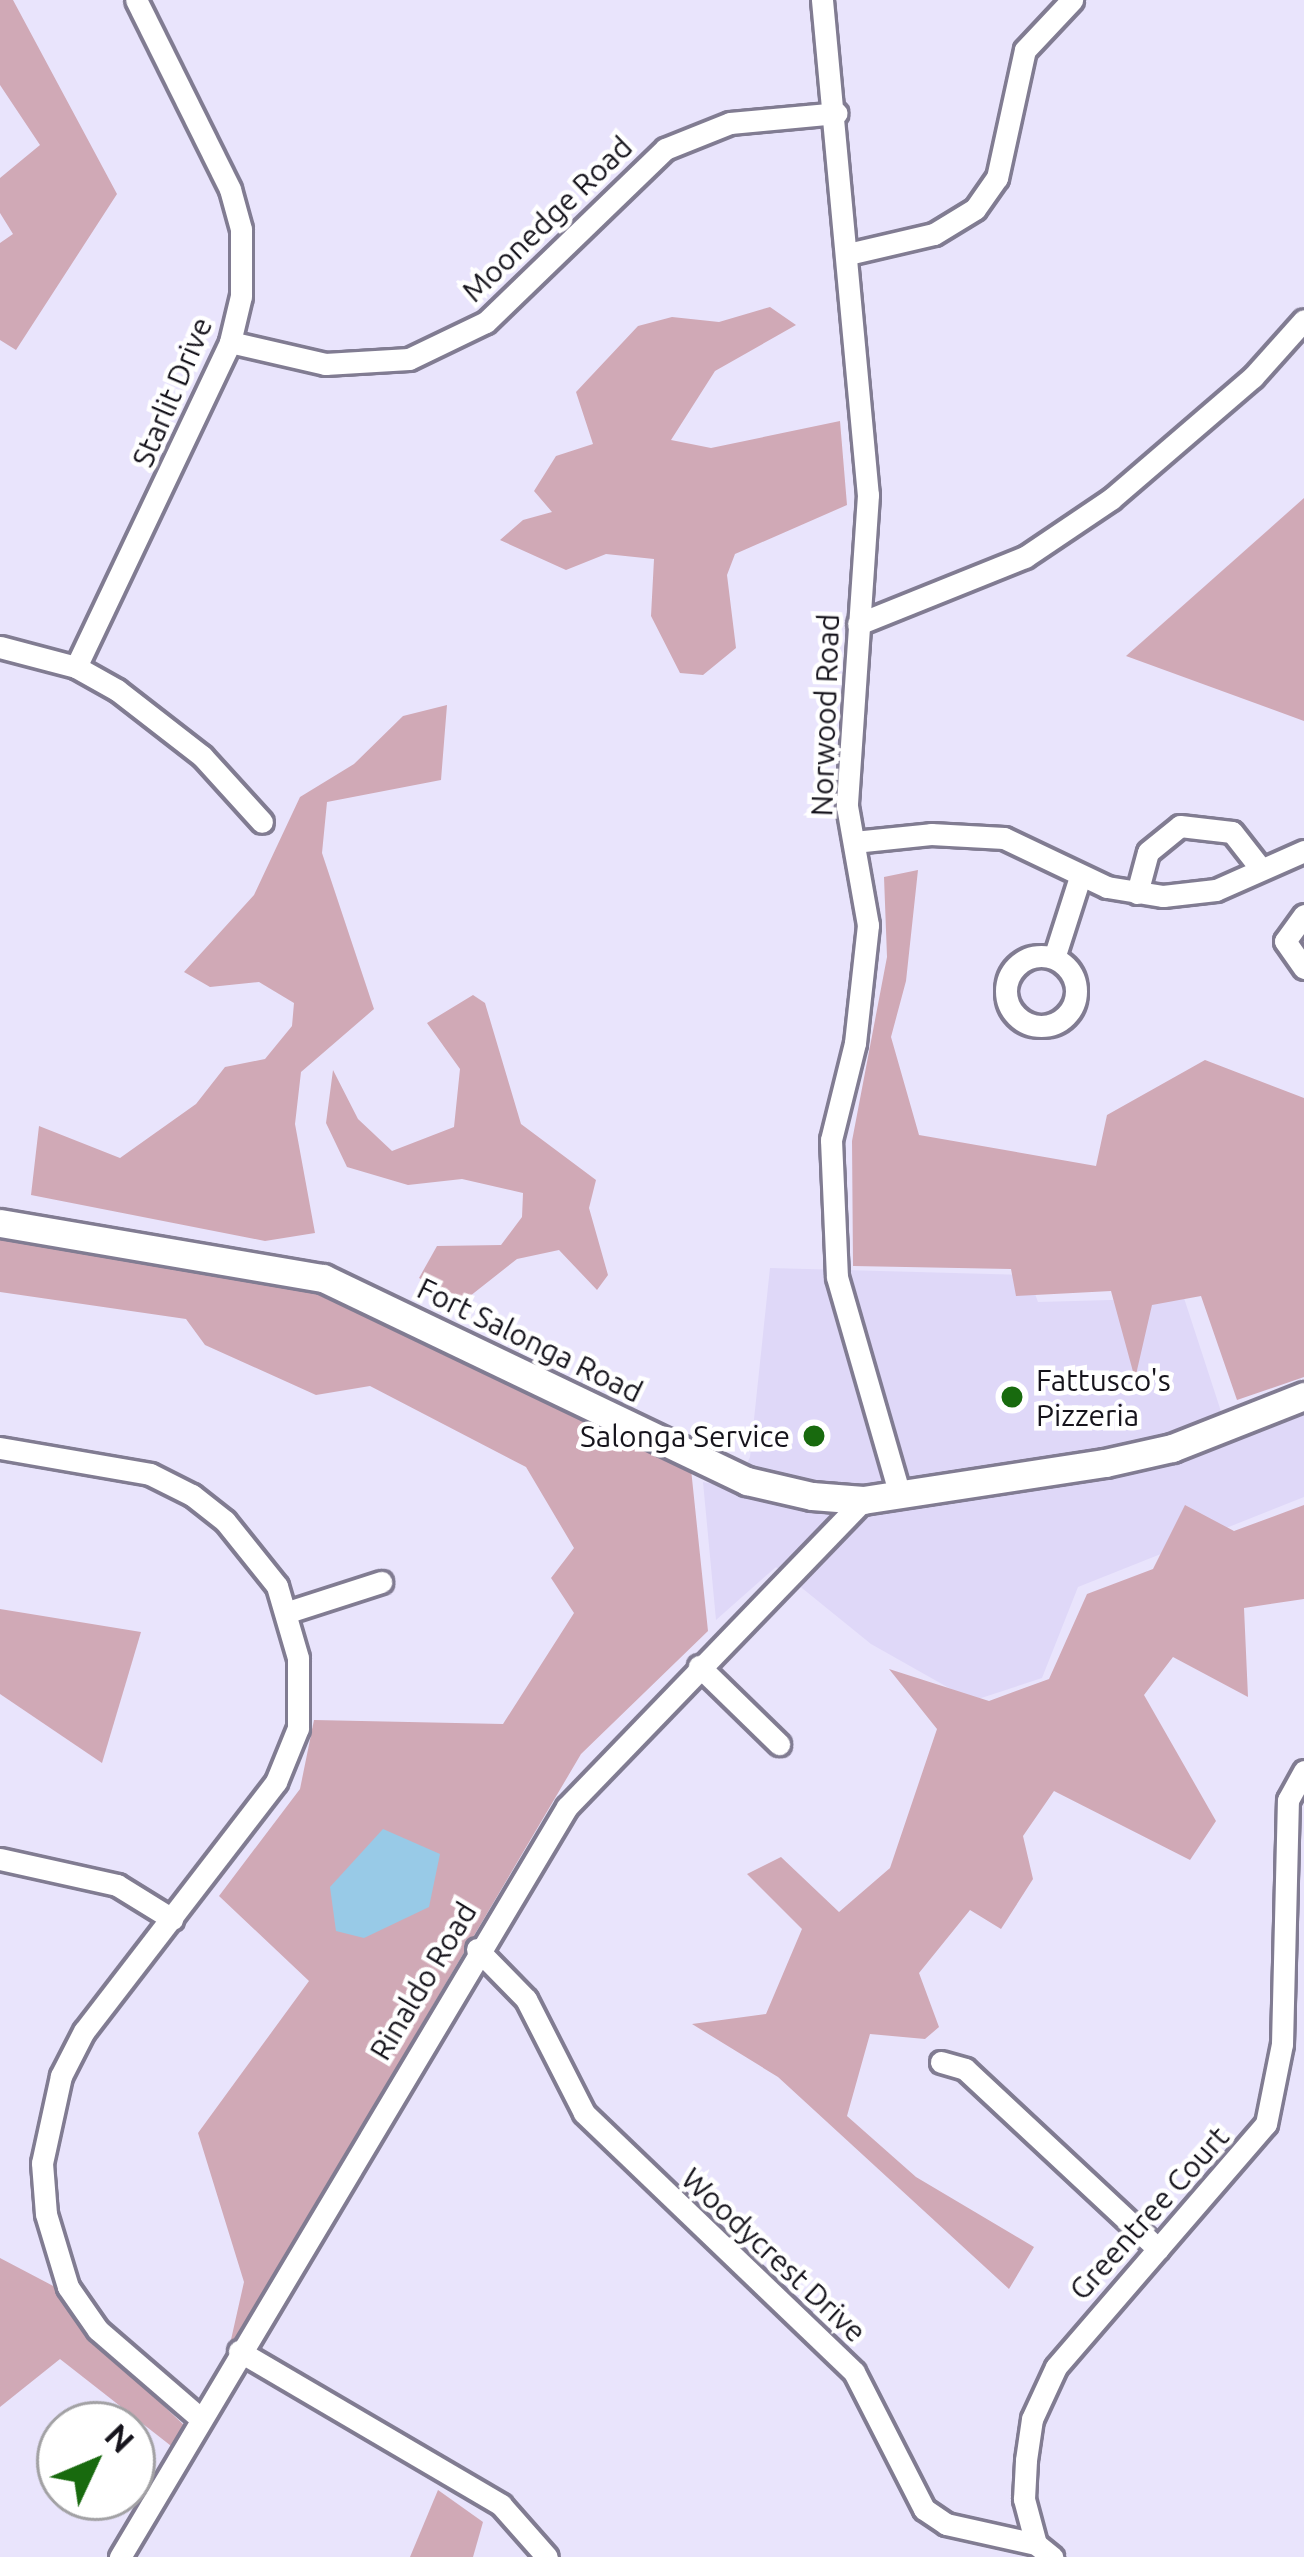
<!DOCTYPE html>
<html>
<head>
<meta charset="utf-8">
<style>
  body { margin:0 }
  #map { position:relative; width:1304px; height:2557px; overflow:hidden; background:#e9e4fc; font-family:Ubuntu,sans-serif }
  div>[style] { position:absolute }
  .built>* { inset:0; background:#dfd8f8 }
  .green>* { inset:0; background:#d0a9b6 }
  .water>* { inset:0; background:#98cae7 }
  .roads { filter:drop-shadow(3px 0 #817c92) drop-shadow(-3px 0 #817c92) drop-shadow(0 3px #817c92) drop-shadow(0 -3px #817c92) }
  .minor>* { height:21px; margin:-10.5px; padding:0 10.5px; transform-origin:10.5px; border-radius:10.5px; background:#fff }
  .minor>.ring { margin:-10.5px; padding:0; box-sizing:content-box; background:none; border:21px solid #fff; border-radius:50% }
  .major>* { height:27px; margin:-13.5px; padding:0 13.5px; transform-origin:13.5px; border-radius:13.5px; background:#fff }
  .dots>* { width:33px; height:33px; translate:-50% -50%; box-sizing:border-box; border:6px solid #fff; border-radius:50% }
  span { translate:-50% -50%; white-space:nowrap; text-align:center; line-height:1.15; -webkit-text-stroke:9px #fff; paint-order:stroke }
  .street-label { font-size:30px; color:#16141c }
  .poi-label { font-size:30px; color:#16141c }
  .left { translate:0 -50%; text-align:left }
  .right { translate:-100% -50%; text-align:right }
  .north { position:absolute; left:36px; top:2401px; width:120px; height:120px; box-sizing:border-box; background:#fff; border:3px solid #a2a1a4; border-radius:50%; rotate:46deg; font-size:33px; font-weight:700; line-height:48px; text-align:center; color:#16141c }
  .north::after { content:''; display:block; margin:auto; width:42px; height:54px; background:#186a0e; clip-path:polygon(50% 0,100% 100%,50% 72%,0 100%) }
</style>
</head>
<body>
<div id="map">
  <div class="built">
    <div style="clip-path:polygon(770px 1268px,1028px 1275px,1038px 1302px,1184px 1298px,1230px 1439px,1304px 1414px,1304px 1497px,1078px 1587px,1042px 1678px,972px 1701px,871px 1644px,776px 1567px,716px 1620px,703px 1482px,735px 1488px,750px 1457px)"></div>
  </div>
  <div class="green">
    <div style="clip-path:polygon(0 0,13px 0,117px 194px,16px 350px,0 340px,0 243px,13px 234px,0 213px,0 178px,40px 145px,0 85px)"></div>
    <div style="clip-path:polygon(770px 307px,796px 325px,715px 371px,671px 440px,711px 448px,840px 421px,847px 505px,735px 554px,727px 575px,736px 648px,703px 675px,680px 673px,651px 616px,654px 559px,606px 554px,566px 570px,500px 540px,523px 520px,552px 512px,534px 491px,556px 456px,593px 444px,576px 392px,638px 326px,672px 317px,719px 322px)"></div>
    <div style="clip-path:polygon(1304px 498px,1304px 721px,1126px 656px)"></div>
    <div style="clip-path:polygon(447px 705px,441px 780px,327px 802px,322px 853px,374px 1009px,301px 1072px,295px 1124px,315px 1233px,265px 1241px,31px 1195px,39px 1126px,120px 1158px,196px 1104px,225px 1067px,265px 1059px,292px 1026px,294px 1003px,259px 982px,210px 987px,184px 972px,254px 895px,300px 797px,354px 764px,403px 716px)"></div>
    <div style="clip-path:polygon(918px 870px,906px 981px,891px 1037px,919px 1135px,1096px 1166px,1107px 1115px,1205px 1060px,1304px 1098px,1304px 1377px,1237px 1400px,1201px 1296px,1152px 1305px,1135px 1379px,1111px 1291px,1016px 1296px,1011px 1269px,853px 1266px,852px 1141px,887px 957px,884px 877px)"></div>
    <div style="clip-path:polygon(473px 995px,485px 1003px,521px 1124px,596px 1180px,589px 1208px,608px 1275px,597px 1290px,559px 1250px,517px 1259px,465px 1300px,419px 1278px,437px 1246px,501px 1245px,522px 1217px,523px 1193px,462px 1179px,408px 1185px,347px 1167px,326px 1123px,333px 1070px,358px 1119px,392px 1151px,454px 1127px,460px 1069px,427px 1023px)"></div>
    <div style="clip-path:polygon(20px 1235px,222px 1269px,339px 1298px,691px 1469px,708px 1631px,581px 1754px,228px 2353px,244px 2282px,198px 2133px,309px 1981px,219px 1896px,300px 1789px,314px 1720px,503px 1724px,574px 1613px,551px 1578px,574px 1548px,526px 1467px,370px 1386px,316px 1395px,205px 1345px,186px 1319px,0 1292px,0 1237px)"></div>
    <div style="clip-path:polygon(1185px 1505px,1234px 1531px,1304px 1505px,1304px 1599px,1244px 1608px,1248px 1697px,1173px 1657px,1144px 1695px,1216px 1821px,1190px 1860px,1054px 1791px,1023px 1836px,1033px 1879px,1001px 1929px,970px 1910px,919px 1973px,939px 2027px,925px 2039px,870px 2034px,847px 2116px,916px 2177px,1034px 2247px,1009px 2289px,778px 2077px,692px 2024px,766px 2014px,802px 1929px,747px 1874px,781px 1857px,839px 1912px,890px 1868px,937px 1729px,889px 1669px,989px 1701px,1049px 1679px,1087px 1594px,1153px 1569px)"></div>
    <div style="clip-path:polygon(0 1609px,141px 1632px,102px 1763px,0 1694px)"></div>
    <div style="clip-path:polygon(0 2258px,59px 2289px,91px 2337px,186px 2427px,175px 2449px,60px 2359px,0 2407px)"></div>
    <div style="clip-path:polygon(438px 2490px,483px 2522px,473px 2557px,410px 2557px)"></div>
  </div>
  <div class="water">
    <div style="clip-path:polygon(383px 1829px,440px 1854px,429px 1907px,364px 1938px,336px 1931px,330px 1887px)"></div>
  </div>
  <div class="roads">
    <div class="minor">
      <div style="left:822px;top:0;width:497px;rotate:84.7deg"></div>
      <div style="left:868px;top:495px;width:312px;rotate:93.9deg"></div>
      <div style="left:847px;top:806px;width:121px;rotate:80deg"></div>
      <div style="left:868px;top:925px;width:119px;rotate:96.3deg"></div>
      <div style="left:855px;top:1043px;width:100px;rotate:103.9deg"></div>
      <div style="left:831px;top:1140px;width:137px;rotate:87.5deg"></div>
      <div style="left:837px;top:1277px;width:224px;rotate:73.9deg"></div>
      <div style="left:848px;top:254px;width:88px;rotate:-13.1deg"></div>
      <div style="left:934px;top:234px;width:48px;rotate:-31.4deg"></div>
      <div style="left:975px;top:209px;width:38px;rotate:-55deg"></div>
      <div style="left:997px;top:178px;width:131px;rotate:-77.7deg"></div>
      <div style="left:1025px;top:50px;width:69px;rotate:-46.8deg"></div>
      <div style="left:230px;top:342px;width:98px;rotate:13deg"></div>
      <div style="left:325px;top:364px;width:84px;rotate:-3.4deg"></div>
      <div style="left:409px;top:359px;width:85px;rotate:-25.7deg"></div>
      <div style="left:486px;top:322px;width:249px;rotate:-44deg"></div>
      <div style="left:665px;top:149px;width:70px;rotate:-21.8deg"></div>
      <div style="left:730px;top:123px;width:107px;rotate:-5.3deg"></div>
      <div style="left:858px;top:624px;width:180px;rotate:-21.9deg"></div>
      <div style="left:1025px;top:557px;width:104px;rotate:-34deg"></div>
      <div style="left:1111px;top:499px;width:187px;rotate:-40.7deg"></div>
      <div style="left:1253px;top:377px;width:76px;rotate:-48.2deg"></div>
      <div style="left:0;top:647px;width:79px;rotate:14.7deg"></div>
      <div style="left:76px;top:667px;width:47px;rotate:29.3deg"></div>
      <div style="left:117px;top:690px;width:108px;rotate:37.8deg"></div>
      <div style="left:202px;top:756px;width:89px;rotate:47.7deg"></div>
      <div style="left:76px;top:667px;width:360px;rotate:-64.6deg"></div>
      <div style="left:230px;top:342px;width:47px;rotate:-76.6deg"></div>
      <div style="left:241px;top:296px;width:67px;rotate:-90deg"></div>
      <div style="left:241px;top:229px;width:41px;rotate:-105.4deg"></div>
      <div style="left:230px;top:189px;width:211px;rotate:-116.4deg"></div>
      <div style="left:854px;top:842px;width:77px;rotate:-5.9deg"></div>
      <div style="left:931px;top:834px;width:73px;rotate:3.1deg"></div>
      <div style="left:1004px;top:838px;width:114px;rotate:25.4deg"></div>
      <div style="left:1107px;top:887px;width:57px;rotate:9.1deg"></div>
      <div style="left:1163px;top:896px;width:53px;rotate:-6.5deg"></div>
      <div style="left:1216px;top:890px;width:96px;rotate:-23.9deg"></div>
      <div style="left:1137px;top:893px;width:42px;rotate:-75deg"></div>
      <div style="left:1148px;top:852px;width:41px;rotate:-39.1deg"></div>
      <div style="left:1180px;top:826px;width:52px;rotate:6.6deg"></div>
      <div style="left:1232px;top:832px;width:47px;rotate:51.9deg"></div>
      <div style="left:1304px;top:915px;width:32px;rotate:126deg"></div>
      <div style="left:1285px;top:941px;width:33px;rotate:55deg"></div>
      <div class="ring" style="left:1006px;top:956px;width:49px;height:49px"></div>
      <div style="left:1054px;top:958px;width:85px;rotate:-72.2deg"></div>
      <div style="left:0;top:1448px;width:152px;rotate:9.8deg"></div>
      <div style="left:150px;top:1474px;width:47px;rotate:26.6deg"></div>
      <div style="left:192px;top:1495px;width:42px;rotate:38.2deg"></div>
      <div style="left:225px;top:1521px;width:83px;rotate:51.3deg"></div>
      <div style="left:277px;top:1586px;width:75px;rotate:73.7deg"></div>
      <div style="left:298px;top:1658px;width:70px;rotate:90deg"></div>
      <div style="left:298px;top:1728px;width:58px;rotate:112.2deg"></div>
      <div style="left:276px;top:1782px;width:314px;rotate:127.6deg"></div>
      <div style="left:84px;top:2031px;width:51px;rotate:117.1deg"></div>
      <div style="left:61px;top:2076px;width:89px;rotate:102.3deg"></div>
      <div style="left:42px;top:2163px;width:51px;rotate:85.5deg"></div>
      <div style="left:46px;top:2214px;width:76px;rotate:73.2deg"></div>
      <div style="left:68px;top:2287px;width:52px;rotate:55.1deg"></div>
      <div style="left:98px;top:2330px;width:136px;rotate:40.8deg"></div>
      <div style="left:288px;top:1612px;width:98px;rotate:-17.9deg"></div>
      <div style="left:699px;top:1666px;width:112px;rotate:44.3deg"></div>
      <div style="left:0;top:1859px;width:120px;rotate:12.5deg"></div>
      <div style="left:117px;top:1885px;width:65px;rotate:31.7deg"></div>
      <div style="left:477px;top:1949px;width:70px;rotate:45.6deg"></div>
      <div style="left:526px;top:1999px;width:128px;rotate:63deg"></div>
      <div style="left:584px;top:2113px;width:374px;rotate:43.8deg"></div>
      <div style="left:854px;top:2372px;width:154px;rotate:62.9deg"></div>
      <div style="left:924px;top:2509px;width:27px;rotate:34deg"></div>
      <div style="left:946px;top:2524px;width:92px;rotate:12.5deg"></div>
      <div style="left:1036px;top:2544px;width:21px;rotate:39deg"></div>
      <div style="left:941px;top:2062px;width:25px;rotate:16deg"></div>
      <div style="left:965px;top:2069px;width:264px;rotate:43deg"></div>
      <div style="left:239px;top:2351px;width:304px;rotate:30.4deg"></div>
      <div style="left:501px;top:2505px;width:69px;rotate:48.5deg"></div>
      <div style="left:1036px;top:2544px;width:47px;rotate:-104.9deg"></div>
      <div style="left:1024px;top:2499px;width:39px;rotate:-87deg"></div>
      <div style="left:1026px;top:2460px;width:41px;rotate:-81.7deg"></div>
      <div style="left:1032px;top:2419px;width:57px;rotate:-65.2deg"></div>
      <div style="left:1056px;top:2367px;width:321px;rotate:-49.2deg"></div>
      <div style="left:1266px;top:2124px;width:82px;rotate:-78.7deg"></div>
      <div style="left:1282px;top:2044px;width:244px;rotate:-88.6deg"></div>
      <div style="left:1288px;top:1800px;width:33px;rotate:-61deg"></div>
      <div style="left:120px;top:2557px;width:873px;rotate:-59.21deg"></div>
      <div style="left:567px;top:1807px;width:426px;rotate:-46deg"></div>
    </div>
    <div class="major">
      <div style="left:0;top:1223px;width:328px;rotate:9.7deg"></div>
      <div style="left:323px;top:1278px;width:470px;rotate:25.6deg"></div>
      <div style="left:747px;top:1481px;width:67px;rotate:13deg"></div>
      <div style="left:812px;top:1496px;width:51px;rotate:4.5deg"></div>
      <div style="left:863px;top:1500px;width:245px;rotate:-8.7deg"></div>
      <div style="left:1105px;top:1463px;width:69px;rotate:-12.6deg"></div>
      <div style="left:1172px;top:1448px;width:142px;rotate:-21.5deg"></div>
    </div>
  </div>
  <div class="dots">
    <div style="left:1012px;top:1397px;background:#186a0e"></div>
    <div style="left:814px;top:1436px;background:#186a0e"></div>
  </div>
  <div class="street-label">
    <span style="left:547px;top:219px;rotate:-44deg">Moonedge Road</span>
    <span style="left:172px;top:392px;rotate:-67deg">Starlit Drive</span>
    <span style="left:825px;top:715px;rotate:-88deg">Norwood Road</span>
    <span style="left:530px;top:1340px;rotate:26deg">Fort Salonga Road</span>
    <span style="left:423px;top:1981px;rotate:-59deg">Rinaldo Road</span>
    <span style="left:1149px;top:2213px;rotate:-48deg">Greentree Court</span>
    <span style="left:774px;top:2255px;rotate:43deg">Woodycrest Drive</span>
  </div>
  <div class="poi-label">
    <span class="left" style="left:1036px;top:1397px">Fattusco's<br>Pizzeria</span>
    <span class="right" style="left:790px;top:1436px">Salonga Service</span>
  </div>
  <div class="north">N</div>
</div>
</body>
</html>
